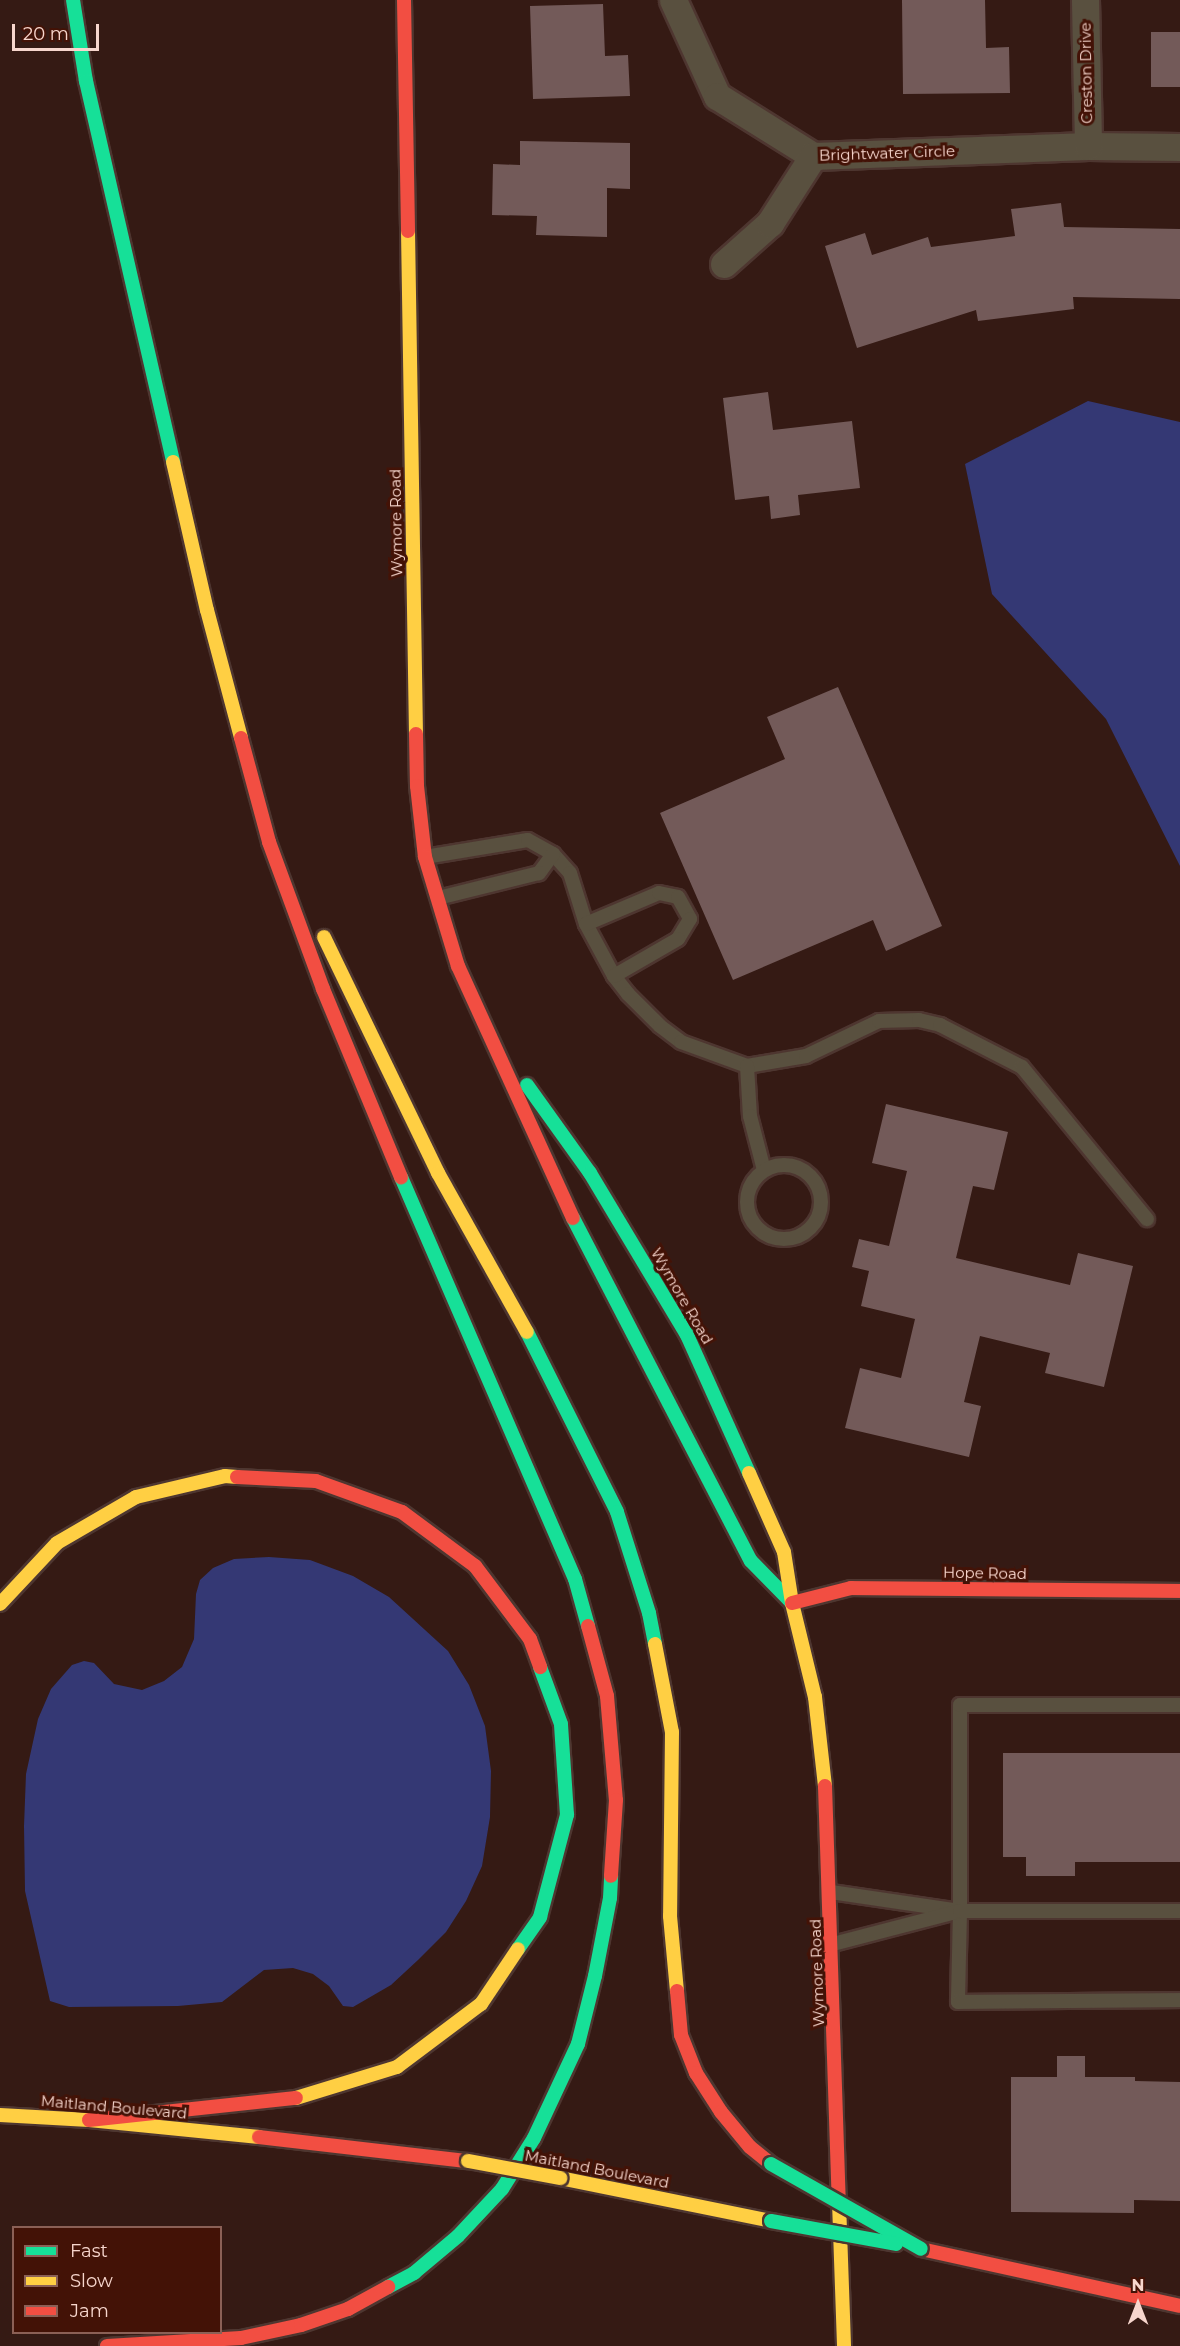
<!DOCTYPE html>
<html>
<head>
<meta charset="utf-8">
<style>
  body { margin:0 }
  #map { position:relative; width:1180px; height:2346px; overflow:hidden; background:#351a14; font-family:Montserrat,sans-serif }
  div>[style] { position:absolute }
  .water>* { inset:0; background:#343874 }
  .building>* { inset:0; background:#735a59 }
  .roads { filter:drop-shadow(2px 0 #4e3630) drop-shadow(-2px 0 #4e3630) drop-shadow(0 2px #4e3630) drop-shadow(0 -2px #4e3630) }
  .lane>* { height:14px; margin:-7px; padding:0 7px; transform-origin:7px; border-radius:7px; background:#59503f }
  .lane>.ring { margin:-7px; padding:0; box-sizing:content-box; background:none; border:14px solid #59503f; border-radius:50% }
  .street>* { height:27px; margin:-13.5px; padding:0 13.5px; transform-origin:13.5px; border-radius:13.5px; background:#59503f }
  .fast>* { height:14px; margin:-7px; padding:0 7px; transform-origin:7px; border-radius:7px; background:#16e098 }
  .slow>* { height:14px; margin:-7px; padding:0 7px; transform-origin:7px; border-radius:7px; background:#ffcf43 }
  .jam>* { height:14px; margin:-7px; padding:0 7px; transform-origin:7px; border-radius:7px; background:#f24e42 }
  .bridges { filter:drop-shadow(2px 0 #4e3630) drop-shadow(-2px 0 #4e3630) drop-shadow(0 2px #4e3630) drop-shadow(0 -2px #4e3630) }
  .fast-bridge>* { height:14px; margin:-7px; padding:0 7px; transform-origin:7px; border-radius:7px; background:#16e098 }
  .slow-bridge>* { height:14px; margin:-7px; padding:0 7px; transform-origin:7px; border-radius:7px; background:#ffcf43 }
  span { translate:-50% -50%; white-space:nowrap; text-align:center; line-height:1.15; -webkit-text-stroke:6px #431206; paint-order:stroke }
  .street-label { font-size:15px; color:#f7d6cd }
  .legend { position:absolute; left:12px; top:2226px; width:210px; height:108px; box-sizing:border-box; background:#431206; border:2px solid #8b6056; margin:0; padding:8px 10px; list-style:none; font-size:18px; color:#f7d6cd }
  .legend li { display:flex; align-items:center; gap:12px; height:30px }
  .legend b { width:30px; border:2px solid #8b6056 }
  .north { position:absolute; left:1108px; top:2274px; width:60px; height:60px; -webkit-text-stroke:4px #431206; paint-order:stroke; rotate:0deg; font-size:16px; font-weight:700; line-height:24px; text-align:center; color:#f7d6cd }
  .north::after { content:''; display:block; margin:auto; width:21px; height:27px; background:#f7d6cd; clip-path:polygon(50% 0,100% 100%,50% 72%,0 100%) }
  .scale { position:absolute; left:12px; top:24px; width:87px; height:27px; box-sizing:border-box; border:3px solid #f7d6cd; border-top:0; padding-left:8px; font-size:18px; line-height:21px; white-space:nowrap; color:#f7d6cd; -webkit-text-stroke:4px #431206; paint-order:stroke }
</style>
</head>
<body>
<div id="map">
  <div class="water">
    <div style="clip-path:polygon(1088px 401px,1180px 422px,1180px 866px,1106px 719px,992px 594px,965px 464px)"></div>
    <div style="clip-path:polygon(269px 1557px,310px 1560px,353px 1576px,389px 1597px,448px 1651px,469px 1685px,485px 1726px,491px 1771px,490px 1817px,482px 1866px,466px 1901px,446px 1932px,418px 1960px,391px 1985px,353px 2007px,343px 2006px,329px 1986px,313px 1974px,293px 1968px,264px 1970px,222px 2002px,178px 2006px,69px 2007px,50px 2001px,25px 1891px,24px 1826px,26px 1774px,38px 1719px,51px 1689px,72px 1665px,84px 1661px,94px 1663px,114px 1684px,142px 1690px,164px 1681px,182px 1667px,194px 1639px,196px 1594px,200px 1580px,213px 1568px,234px 1559px)"></div>
  </div>
  <div class="building">
    <div style="clip-path:polygon(902px 0,985px 0,986px 48px,1009px 47px,1010px 93px,903px 94px)"></div>
    <div style="clip-path:polygon(603px 4px,605px 56px,628px 55px,630px 96px,533px 99px,530px 6px)"></div>
    <div style="clip-path:polygon(1151px 32px,1180px 32px,1180px 87px,1151px 87px)"></div>
    <div style="clip-path:polygon(520px 141px,630px 143px,630px 189px,607px 188px,607px 237px,536px 235px,537px 216px,492px 215px,493px 164px,520px 165px)"></div>
    <div style="clip-path:polygon(1061px 203px,1064px 227px,1180px 229px,1180px 299px,1073px 297px,1074px 309px,978px 321px,976px 310px,857px 348px,825px 246px,865px 233px,872px 255px,928px 237px,931px 247px,1015px 236px,1011px 209px)"></div>
    <div style="clip-path:polygon(768px 392px,773px 430px,852px 421px,860px 488px,798px 495px,800px 515px,771px 519px,769px 496px,735px 500px,723px 398px)"></div>
    <div style="clip-path:polygon(838px 687px,942px 926px,886px 951px,873px 920px,733px 980px,660px 813px,785px 759px,767px 717px)"></div>
    <div style="clip-path:polygon(886px 1104px,1008px 1132px,994px 1190px,973px 1186px,956px 1258px,1070px 1285px,1078px 1253px,1133px 1266px,1104px 1387px,1045px 1373px,1050px 1353px,980px 1336px,964px 1402px,981px 1406px,969px 1457px,845px 1428px,860px 1368px,901px 1378px,915px 1319px,861px 1306px,869px 1271px,852px 1267px,859px 1239px,889px 1246px,907px 1171px,872px 1163px)"></div>
    <div style="clip-path:polygon(1003px 1753px,1180px 1753px,1180px 1862px,1075px 1862px,1075px 1876px,1026px 1876px,1026px 1857px,1003px 1857px)"></div>
    <div style="clip-path:polygon(1057px 2056px,1085px 2056px,1085px 2077px,1135px 2077px,1135px 2081px,1180px 2082px,1180px 2201px,1134px 2200px,1134px 2213px,1011px 2212px,1011px 2077px,1057px 2077px)"></div>
  </div>
  <div class="roads">
    <div class="lane">
      <div style="left:553px;top:854px;width:25px;rotate:48deg"></div>
      <div style="left:570px;top:873px;width:53px;rotate:72.6deg"></div>
      <div style="left:586px;top:924px;width:59px;rotate:61.7deg"></div>
      <div style="left:614px;top:976px;width:23px;rotate:52deg"></div>
      <div style="left:628px;top:994px;width:45px;rotate:45deg"></div>
      <div style="left:660px;top:1026px;width:26px;rotate:37deg"></div>
      <div style="left:681px;top:1042px;width:70px;rotate:20deg"></div>
      <div style="left:747px;top:1066px;width:60px;rotate:-9.6deg"></div>
      <div style="left:806px;top:1056px;width:81px;rotate:-25.6deg"></div>
      <div style="left:879px;top:1021px;width:40px;rotate:-1.4deg"></div>
      <div style="left:919px;top:1020px;width:22px;rotate:13deg"></div>
      <div style="left:940px;top:1025px;width:92px;rotate:27.1deg"></div>
      <div style="left:1022px;top:1067px;width:197px;rotate:50.6deg"></div>
      <div style="left:425px;top:857px;width:104px;rotate:-9.4deg"></div>
      <div style="left:528px;top:840px;width:29px;rotate:29deg"></div>
      <div style="left:553px;top:854px;width:24px;rotate:126deg"></div>
      <div style="left:539px;top:873px;width:104px;rotate:166.1deg"></div>
      <div style="left:586px;top:924px;width:79px;rotate:-23deg"></div>
      <div style="left:659px;top:893px;width:19px;rotate:12deg"></div>
      <div style="left:678px;top:897px;width:25px;rotate:61deg"></div>
      <div style="left:690px;top:919px;width:23px;rotate:121deg"></div>
      <div style="left:678px;top:939px;width:74px;rotate:150deg"></div>
      <div style="left:747px;top:1066px;width:50px;rotate:86.6deg"></div>
      <div style="left:750px;top:1116px;width:56px;rotate:75.5deg"></div>
      <div class="ring" style="left:747px;top:1165px;width:60px;height:60px"></div>
      <div style="left:831px;top:1892px;width:130px;rotate:8.4deg"></div>
      <div style="left:960px;top:1911px;width:206px;rotate:-90deg"></div>
      <div style="left:960px;top:1705px;width:220px"></div>
      <div style="left:960px;top:1911px;width:91px;rotate:91.3deg"></div>
      <div style="left:958px;top:2002px;width:222px;rotate:-0.5deg"></div>
      <div style="left:833px;top:1944px;width:131px;rotate:-14.6deg"></div>
      <div style="left:960px;top:1911px;width:220px"></div>
    </div>
    <div class="street">
      <div style="left:673px;top:0;width:106px;rotate:65.4deg"></div>
      <div style="left:717px;top:96px;width:113px;rotate:32deg"></div>
      <div style="left:813px;top:156px;width:275px;rotate:-2.1deg"></div>
      <div style="left:1088px;top:146px;width:92px;rotate:0.6deg"></div>
      <div style="left:1085px;top:0;width:146px;rotate:88.8deg"></div>
      <div style="left:724px;top:264px;width:62px;rotate:-41.7deg"></div>
      <div style="left:770px;top:223px;width:80px;rotate:-57.3deg"></div>
    </div>
    <div class="fast">
      <div style="left:73px;top:0;width:82px;rotate:80.9deg"></div>
      <div style="left:86px;top:81px;width:391px;rotate:77.1deg"></div>
      <div style="left:527px;top:1085px;width:108px;rotate:54.4deg"></div>
      <div style="left:590px;top:1173px;width:189px;rotate:59.1deg"></div>
      <div style="left:687px;top:1335px;width:151px;rotate:65.8deg"></div>
      <div style="left:401px;top:1177px;width:438px;rotate:66.6deg"></div>
      <div style="left:575px;top:1579px;width:49px;rotate:74.5deg"></div>
      <div style="left:573px;top:1218px;width:386px;rotate:62.6deg"></div>
      <div style="left:751px;top:1561px;width:59px;rotate:45.7deg"></div>
      <div style="left:527px;top:1332px;width:201px;rotate:63.4deg"></div>
      <div style="left:617px;top:1512px;width:106px;rotate:72.4deg"></div>
      <div style="left:649px;top:1613px;width:32px;rotate:79deg"></div>
      <div style="left:518px;top:1949px;width:39px;rotate:-55deg"></div>
      <div style="left:540px;top:1917px;width:106px;rotate:-75.2deg"></div>
      <div style="left:567px;top:1815px;width:91px;rotate:-93.8deg"></div>
      <div style="left:561px;top:1724px;width:61px;rotate:-110.2deg"></div>
      <div style="left:388px;top:2287px;width:30px;rotate:-28deg"></div>
      <div style="left:414px;top:2273px;width:57px;rotate:-40.1deg"></div>
      <div style="left:458px;top:2236px;width:64px;rotate:-46.9deg"></div>
      <div style="left:502px;top:2189px;width:60px;rotate:-57.9deg"></div>
      <div style="left:534px;top:2138px;width:104px;rotate:-64.9deg"></div>
      <div style="left:578px;top:2044px;width:70px;rotate:-76deg"></div>
      <div style="left:595px;top:1976px;width:79px;rotate:-79.1deg"></div>
      <div style="left:610px;top:1898px;width:22px;rotate:-87deg"></div>
    </div>
    <div class="slow">
      <div style="left:408px;top:231px;width:503px;rotate:89.09deg"></div>
      <div style="left:173px;top:462px;width:152px;rotate:77.1deg"></div>
      <div style="left:207px;top:610px;width:132px;rotate:75.1deg"></div>
      <div style="left:324px;top:937px;width:262px;rotate:64.2deg"></div>
      <div style="left:438px;top:1173px;width:182px;rotate:60.8deg"></div>
      <div style="left:749px;top:1473px;width:86px;rotate:66.1deg"></div>
      <div style="left:784px;top:1552px;width:52px;rotate:81.1deg"></div>
      <div style="left:792px;top:1603px;width:97px;rotate:76.3deg"></div>
      <div style="left:815px;top:1697px;width:90px;rotate:83.6deg"></div>
      <div style="left:0;top:1604px;width:83px;rotate:-46.9deg"></div>
      <div style="left:57px;top:1543px;width:91px;rotate:-30.2deg"></div>
      <div style="left:136px;top:1497px;width:91px;rotate:-13.3deg"></div>
      <div style="left:225px;top:1476px;width:12px;rotate:5deg"></div>
      <div style="left:655px;top:1644px;width:90px;rotate:79.1deg"></div>
      <div style="left:672px;top:1732px;width:184px;rotate:90.6deg"></div>
      <div style="left:670px;top:1916px;width:75px;rotate:84.7deg"></div>
      <div style="left:296px;top:2098px;width:106px;rotate:-17.1deg"></div>
      <div style="left:397px;top:2067px;width:105px;rotate:-36.9deg"></div>
      <div style="left:481px;top:2004px;width:66px;rotate:-56.1deg"></div>
      <div style="left:0;top:2115px;width:89px;rotate:3.2deg"></div>
      <div style="left:89px;top:2120px;width:171px;rotate:5.7deg"></div>
      <div style="left:560px;top:2178px;width:215px;rotate:11.5deg"></div>
      <div style="left:839px;top:2202px;width:144px;rotate:88deg"></div>
    </div>
    <div class="jam">
      <div style="left:404px;top:0;width:231px;rotate:89deg"></div>
      <div style="left:416px;top:734px;width:52px;rotate:88.9deg"></div>
      <div style="left:417px;top:786px;width:71px;rotate:83.6deg"></div>
      <div style="left:425px;top:857px;width:114px;rotate:73.2deg"></div>
      <div style="left:458px;top:966px;width:277px;rotate:65.5deg"></div>
      <div style="left:241px;top:738px;width:108px;rotate:74.9deg"></div>
      <div style="left:269px;top:842px;width:157px;rotate:69.8deg"></div>
      <div style="left:323px;top:989px;width:204px;rotate:67.5deg"></div>
      <div style="left:237px;top:1477px;width:79px;rotate:2.9deg"></div>
      <div style="left:316px;top:1481px;width:91px;rotate:19.8deg"></div>
      <div style="left:402px;top:1512px;width:91px;rotate:36.5deg"></div>
      <div style="left:475px;top:1566px;width:91px;rotate:53deg"></div>
      <div style="left:530px;top:1639px;width:30px;rotate:70deg"></div>
      <div style="left:792px;top:1603px;width:61px;rotate:-14.3deg"></div>
      <div style="left:851px;top:1588px;width:329px;rotate:0.5deg"></div>
      <div style="left:588px;top:1626px;width:73px;rotate:74.8deg"></div>
      <div style="left:607px;top:1696px;width:104px;rotate:85.1deg"></div>
      <div style="left:616px;top:1800px;width:76px;rotate:93.8deg"></div>
      <div style="left:825px;top:1786px;width:416px;rotate:88.1deg"></div>
      <div style="left:677px;top:1991px;width:44px;rotate:84.8deg"></div>
      <div style="left:681px;top:2035px;width:41px;rotate:68.5deg"></div>
      <div style="left:696px;top:2073px;width:46px;rotate:57.3deg"></div>
      <div style="left:721px;top:2112px;width:45px;rotate:50.4deg"></div>
      <div style="left:750px;top:2147px;width:27px;rotate:39deg"></div>
      <div style="left:89px;top:2120px;width:208px;rotate:-6.1deg"></div>
      <div style="left:259px;top:2137px;width:210px;rotate:6.6deg"></div>
      <div style="left:921px;top:2249px;width:265px;rotate:12.4deg"></div>
      <div style="left:107px;top:2346px;width:134px;rotate:-3.4deg"></div>
      <div style="left:241px;top:2338px;width:61px;rotate:-12.2deg"></div>
      <div style="left:301px;top:2325px;width:50px;rotate:-18.8deg"></div>
      <div style="left:348px;top:2309px;width:46px;rotate:-28.8deg"></div>
    </div>
  </div>
  <div class="bridges">
    <div class="fast-bridge">
      <div style="left:771px;top:2164px;width:172px;rotate:29.5deg"></div>
      <div style="left:771px;top:2221px;width:127px;rotate:10.4deg"></div>
    </div>
    <div class="slow-bridge">
      <div style="left:468px;top:2161px;width:94px;rotate:10.5deg"></div>
    </div>
  </div>
  <div class="street-label">
    <span style="left:1086px;top:73px;rotate:-91deg">Creston Drive</span>
    <span style="left:887px;top:153px;rotate:-2deg">Brightwater Circle</span>
    <span style="left:396px;top:523px;rotate:-91deg">Wymore Road</span>
    <span style="left:682px;top:1296px;rotate:60deg">Wymore Road</span>
    <span style="left:985px;top:1573px;rotate:1deg">Hope Road</span>
    <span style="left:817px;top:1973px;rotate:-92deg">Wymore Road</span>
    <span style="left:114px;top:2107px;rotate:5deg">Maitland Boulevard</span>
    <span style="left:597px;top:2169px;rotate:11deg">Maitland Boulevard</span>
  </div>
  <ul class="legend">
  <li><b style="height:8px;background:#16e098"></b>Fast</li>
  <li><b style="height:8px;background:#ffcf43"></b>Slow</li>
  <li><b style="height:8px;background:#f24e42"></b>Jam</li>
  </ul>
  <div class="north">N</div>
  <div class="scale">20 m</div>
</div>
</body>
</html>
